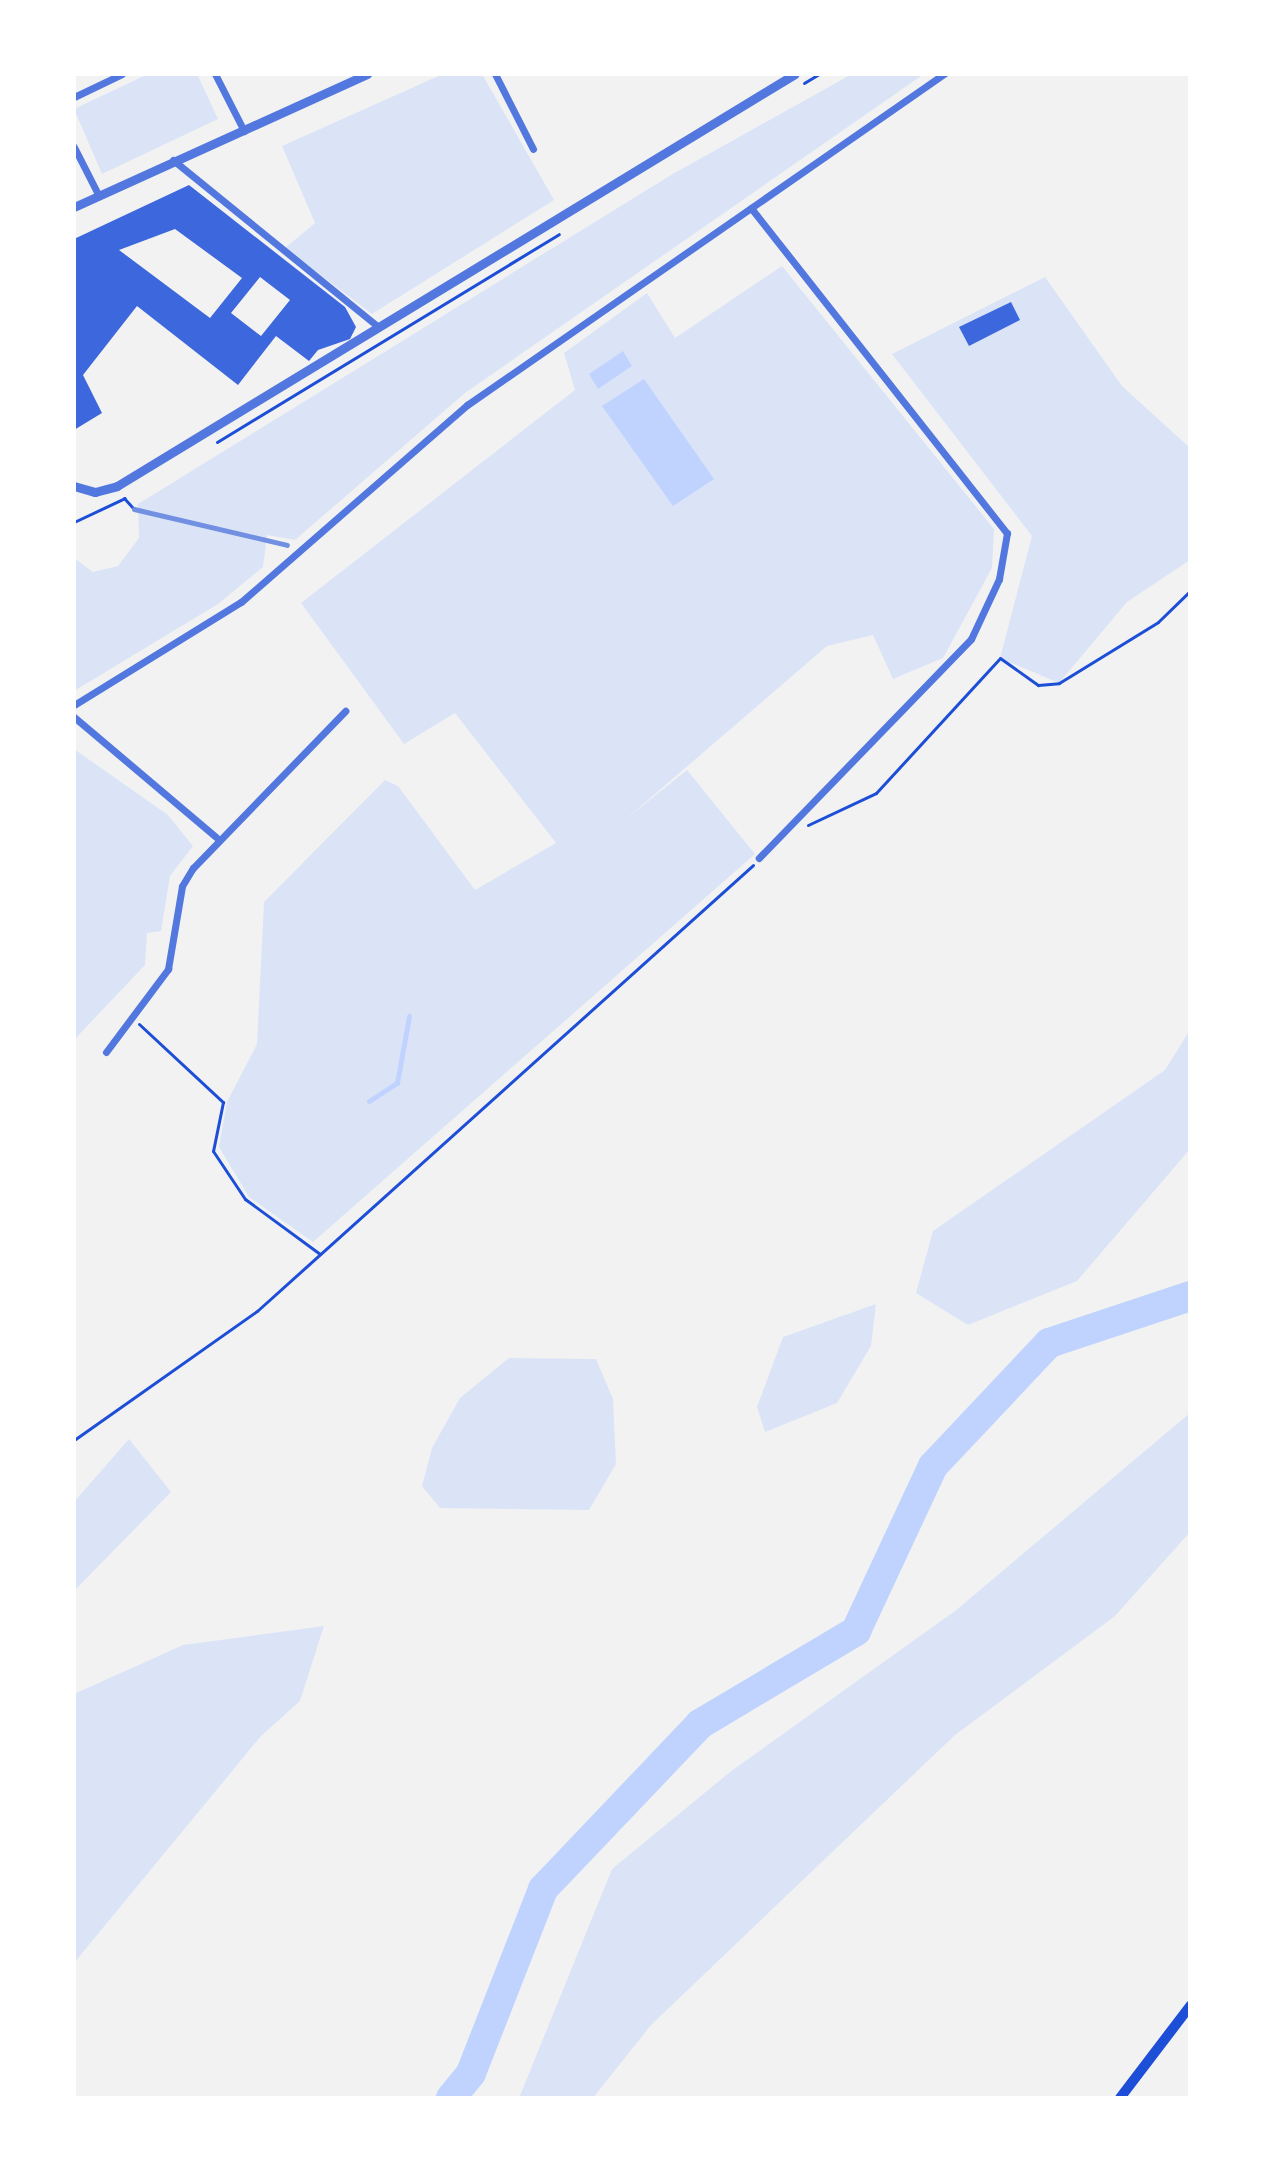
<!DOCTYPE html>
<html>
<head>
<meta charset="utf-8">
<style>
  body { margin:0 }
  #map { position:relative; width:1264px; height:2172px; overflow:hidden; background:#f2f2f2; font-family:Quicksand,sans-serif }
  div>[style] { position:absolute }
  .green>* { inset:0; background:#dbe4f7 }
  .water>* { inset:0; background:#bfd3fe }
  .stream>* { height:5px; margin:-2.5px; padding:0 2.5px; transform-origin:2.5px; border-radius:2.5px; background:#bfd3fe }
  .river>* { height:30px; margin:-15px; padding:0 15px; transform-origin:15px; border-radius:15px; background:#bfd3fe }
  .building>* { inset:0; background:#3d67dc }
  .path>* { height:3px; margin:-1.5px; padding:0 1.5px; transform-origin:1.5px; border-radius:1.5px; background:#1d4ed8 }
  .minor>* { height:7px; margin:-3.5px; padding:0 3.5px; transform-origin:3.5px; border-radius:3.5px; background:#5277de }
  .tertiary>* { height:9px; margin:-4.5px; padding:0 4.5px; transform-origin:4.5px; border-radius:4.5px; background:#5277de }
  .secondary>* { height:10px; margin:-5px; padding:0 5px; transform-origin:5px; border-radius:5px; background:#1d4ed8 }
  .rail>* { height:5px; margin:-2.5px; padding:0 2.5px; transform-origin:2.5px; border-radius:2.5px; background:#7290e2 }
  span { translate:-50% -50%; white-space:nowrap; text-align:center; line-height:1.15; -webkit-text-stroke:6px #fff; paint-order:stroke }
  .frame { position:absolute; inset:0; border:76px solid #fff; pointer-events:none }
</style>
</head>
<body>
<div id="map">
  <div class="green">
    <div style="clip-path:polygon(148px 74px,197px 74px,218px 119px,102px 174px,74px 109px)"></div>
    <div style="clip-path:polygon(443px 74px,482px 74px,554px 200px,372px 314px,285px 248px,315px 223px,282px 146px)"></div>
    <div style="clip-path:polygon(852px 74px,924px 74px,465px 393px,295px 540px,267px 535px,263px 567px,218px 604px,74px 691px,74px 558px,93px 572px,118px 566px,139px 538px,138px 504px,671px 175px)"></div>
    <div style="clip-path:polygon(782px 266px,994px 529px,992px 568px,943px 658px,893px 679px,873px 635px,827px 646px,626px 819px,687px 770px,755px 854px,313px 1242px,249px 1197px,219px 1147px,227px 1102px,257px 1044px,264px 902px,385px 780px,398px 786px,475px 890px,556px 843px,455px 713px,404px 744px,301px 603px,575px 390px,564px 353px,647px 293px,675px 338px)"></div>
    <div style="clip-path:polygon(1045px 277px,1122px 386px,1190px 448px,1190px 560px,1127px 602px,1059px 683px,1000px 658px,1032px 536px,892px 354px)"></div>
    <div style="clip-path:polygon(74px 749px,168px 815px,193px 846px,170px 876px,161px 931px,147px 933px,145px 965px,74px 1040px)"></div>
    <div style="clip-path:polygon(1190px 1030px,1190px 1149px,1077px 1281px,968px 1325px,916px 1293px,933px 1231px,1165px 1070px)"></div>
    <div style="clip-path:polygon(876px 1304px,871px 1346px,837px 1403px,765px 1432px,757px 1407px,783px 1337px)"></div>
    <div style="clip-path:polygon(509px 1358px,596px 1359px,613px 1399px,616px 1464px,589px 1510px,440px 1508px,422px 1486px,432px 1448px,460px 1398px)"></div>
    <div style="clip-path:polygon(1190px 1413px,1190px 1532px,1115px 1616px,955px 1735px,651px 2025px,593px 2098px,519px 2098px,612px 1869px,730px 1772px,955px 1611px)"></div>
    <div style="clip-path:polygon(129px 1439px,171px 1492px,74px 1591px,74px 1502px)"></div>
    <div style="clip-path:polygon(324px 1626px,300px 1701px,261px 1736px,74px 1963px,74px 1694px,183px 1645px)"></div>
  </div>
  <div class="water">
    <div style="clip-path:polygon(623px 351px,632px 366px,598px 389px,589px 374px)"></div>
    <div style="clip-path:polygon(644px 379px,714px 479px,673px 506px,602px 406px)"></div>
  </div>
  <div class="stream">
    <div style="left:369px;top:1101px;width:33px;rotate:-33deg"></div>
    <div style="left:397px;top:1083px;width:68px;rotate:-79.8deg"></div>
  </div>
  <div class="river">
    <div style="left:451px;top:2098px;width:32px;rotate:-51deg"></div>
    <div style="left:471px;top:2073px;width:198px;rotate:-68.6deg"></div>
    <div style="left:543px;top:1889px;width:228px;rotate:-46.4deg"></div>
    <div style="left:700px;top:1724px;width:182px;rotate:-30.8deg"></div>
    <div style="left:856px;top:1631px;width:182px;rotate:-65deg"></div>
    <div style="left:933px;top:1466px;width:169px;rotate:-46.7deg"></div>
    <div style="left:1049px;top:1343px;width:149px;rotate:-18.4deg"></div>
  </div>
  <div class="building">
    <div style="clip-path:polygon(evenodd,189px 185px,345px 307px,356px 327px,350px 339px,318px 350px,309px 361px,276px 336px,238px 385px,137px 306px,83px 375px,102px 413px,74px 430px,74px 239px,189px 185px,175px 229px,242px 278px,210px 318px,119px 250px,175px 229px,189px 185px,260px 277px,290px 300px,261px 336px,231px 313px,260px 277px)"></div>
    <div style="clip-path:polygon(1011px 302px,1020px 320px,969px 346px,959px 327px)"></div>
  </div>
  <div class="path">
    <div style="left:804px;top:83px;width:17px;rotate:-31deg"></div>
    <div style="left:217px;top:442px;width:400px;rotate:-31.3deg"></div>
    <div style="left:124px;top:498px;width:15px;rotate:48deg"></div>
    <div style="left:74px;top:522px;width:56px;rotate:-25.2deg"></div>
    <div style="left:808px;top:825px;width:75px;rotate:-25.2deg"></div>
    <div style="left:876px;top:793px;width:183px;rotate:-47.4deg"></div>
    <div style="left:1000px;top:658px;width:47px;rotate:35.4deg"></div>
    <div style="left:1038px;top:685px;width:21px;rotate:-5deg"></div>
    <div style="left:1059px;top:683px;width:116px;rotate:-31.6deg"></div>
    <div style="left:1158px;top:622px;width:45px;rotate:-44.1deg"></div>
    <div style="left:139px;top:1024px;width:115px;rotate:42.9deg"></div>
    <div style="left:223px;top:1102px;width:50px;rotate:101.5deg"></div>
    <div style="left:213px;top:1151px;width:58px;rotate:56.3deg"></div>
    <div style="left:245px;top:1199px;width:93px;rotate:36.3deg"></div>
    <div style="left:74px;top:1440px;width:224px;rotate:-35.2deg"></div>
    <div style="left:257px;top:1311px;width:667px;rotate:-41.96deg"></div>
  </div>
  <div class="minor">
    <div style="left:215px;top:74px;width:64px;rotate:63deg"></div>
    <div style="left:495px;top:74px;width:84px;rotate:63.1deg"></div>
    <div style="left:74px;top:97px;width:53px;rotate:-25.6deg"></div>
    <div style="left:74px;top:147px;width:55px;rotate:63deg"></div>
    <div style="left:173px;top:160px;width:263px;rotate:39.1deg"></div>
    <div style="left:751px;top:208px;width:414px;rotate:51.8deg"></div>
    <div style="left:1007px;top:533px;width:47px;rotate:99.9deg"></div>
    <div style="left:999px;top:579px;width:66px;rotate:115deg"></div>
    <div style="left:971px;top:639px;width:305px;rotate:134.1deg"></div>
    <div style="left:74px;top:705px;width:196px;rotate:-31.7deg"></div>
    <div style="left:241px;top:602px;width:300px;rotate:-41.1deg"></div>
    <div style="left:467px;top:405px;width:581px;rotate:-34.76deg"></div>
    <div style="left:74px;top:717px;width:186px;rotate:40.2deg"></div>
    <div style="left:106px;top:1052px;width:104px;rotate:-53.2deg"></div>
    <div style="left:168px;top:969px;width:84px;rotate:-80.4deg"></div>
    <div style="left:182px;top:886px;width:21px;rotate:-59deg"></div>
    <div style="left:193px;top:868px;width:219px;rotate:-45.9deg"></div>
  </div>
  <div class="tertiary">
    <div style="left:74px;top:207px;width:322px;rotate:-24.4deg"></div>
    <div style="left:74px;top:486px;width:22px;rotate:16deg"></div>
    <div style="left:95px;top:492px;width:23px;rotate:-15deg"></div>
    <div style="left:117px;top:486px;width:793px;rotate:-31.29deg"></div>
  </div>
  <div class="secondary">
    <div style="left:1120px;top:2098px;width:116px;rotate:-52.7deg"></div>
  </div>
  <div class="rail">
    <div style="left:134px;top:509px;width:157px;rotate:13.2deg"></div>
  </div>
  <div class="frame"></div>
</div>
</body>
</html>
